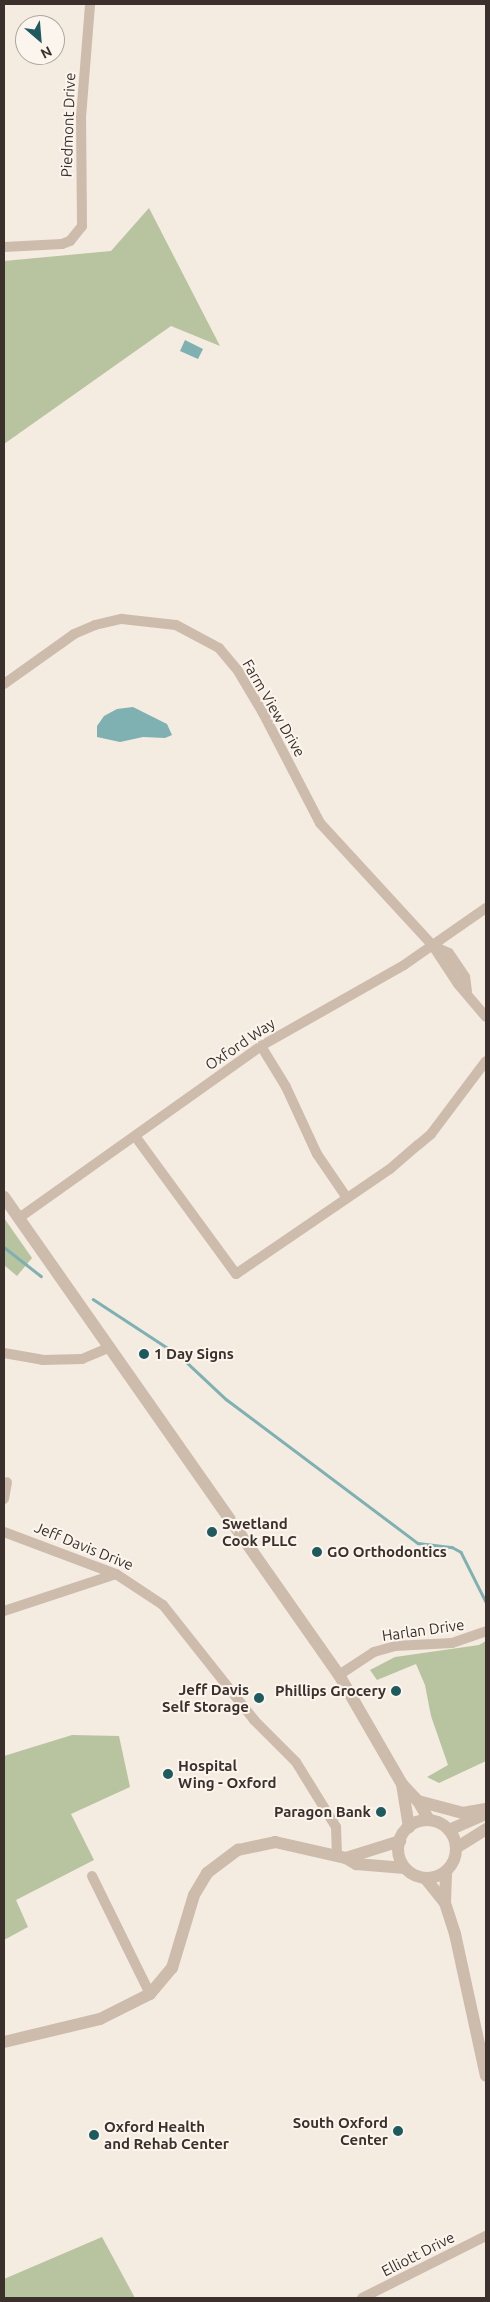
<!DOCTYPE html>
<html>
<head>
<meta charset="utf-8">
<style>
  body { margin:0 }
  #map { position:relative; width:490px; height:2302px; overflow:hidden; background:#f4ebe1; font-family:Ubuntu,sans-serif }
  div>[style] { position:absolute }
  .green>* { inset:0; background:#b8c4a0 }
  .water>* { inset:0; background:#7fb0b2 }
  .stream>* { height:2.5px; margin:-1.25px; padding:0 1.25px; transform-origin:1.25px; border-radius:1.25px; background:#7fb0b2 }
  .minor>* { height:10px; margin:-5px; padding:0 5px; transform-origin:5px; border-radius:5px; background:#cdbbac }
  .tertiary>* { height:12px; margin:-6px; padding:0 6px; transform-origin:6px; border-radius:6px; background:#cdbbac }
  .tertiary>.ring { margin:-6px; padding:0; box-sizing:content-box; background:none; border:12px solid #cdbbac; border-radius:50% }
  .dots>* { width:14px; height:14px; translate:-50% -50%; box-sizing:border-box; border:2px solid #fbf5ee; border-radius:50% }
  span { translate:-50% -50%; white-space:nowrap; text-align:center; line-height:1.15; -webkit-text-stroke:4px #fbf5ee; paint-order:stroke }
  .street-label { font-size:15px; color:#3b302b }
  .poi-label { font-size:15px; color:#3b302b; font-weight:700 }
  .left { translate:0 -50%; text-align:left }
  .right { translate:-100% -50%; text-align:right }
  .frame { position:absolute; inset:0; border:5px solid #3b302b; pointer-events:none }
  .north { position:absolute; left:15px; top:15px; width:50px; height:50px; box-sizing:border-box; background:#fbf5ee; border:1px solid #aea6a0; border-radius:50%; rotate:153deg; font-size:14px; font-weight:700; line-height:20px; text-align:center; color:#3b302b }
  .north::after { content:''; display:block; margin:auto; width:18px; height:22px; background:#1f5a5e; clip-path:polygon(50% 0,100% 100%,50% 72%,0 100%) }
</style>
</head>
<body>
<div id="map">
  <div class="green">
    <div style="clip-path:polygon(149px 208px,220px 346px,171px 326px,4px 444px,4px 261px,111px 251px)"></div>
    <div style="clip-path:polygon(4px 1218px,32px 1258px,17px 1276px,4px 1265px)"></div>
    <div style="clip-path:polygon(486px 1641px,486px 1761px,439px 1783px,427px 1777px,448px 1765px,431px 1716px,425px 1685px,416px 1664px,377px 1680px,370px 1670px,395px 1657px,479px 1645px)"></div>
    <div style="clip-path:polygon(72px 1735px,119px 1736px,130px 1787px,71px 1814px,94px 1860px,16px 1900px,28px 1927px,4px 1940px,4px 1756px)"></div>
    <div style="clip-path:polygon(102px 2237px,135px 2298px,4px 2298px,4px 2279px)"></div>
  </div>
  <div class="water">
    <div style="clip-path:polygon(185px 340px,203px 349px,198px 359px,180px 351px)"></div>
    <div style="clip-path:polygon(133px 707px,167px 724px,172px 735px,165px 738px,143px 737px,120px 742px,97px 737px,97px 726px,104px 716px,117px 709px)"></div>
  </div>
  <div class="stream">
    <div style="left:4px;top:1247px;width:47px;rotate:38.1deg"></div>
    <div style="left:93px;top:1299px;width:104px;rotate:33.2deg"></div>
    <div style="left:180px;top:1356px;width:63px;rotate:43.1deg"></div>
    <div style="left:226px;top:1399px;width:240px;rotate:36.9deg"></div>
    <div style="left:418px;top:1543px;width:34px;rotate:7deg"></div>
    <div style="left:452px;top:1547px;width:10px;rotate:29deg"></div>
    <div style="left:461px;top:1552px;width:56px;rotate:63.4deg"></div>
  </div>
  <div class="minor">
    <div style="left:4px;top:247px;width:58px;rotate:-3deg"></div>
    <div style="left:62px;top:244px;width:9px;rotate:-21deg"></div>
    <div style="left:70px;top:241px;width:19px;rotate:-51deg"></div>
    <div style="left:82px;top:226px;width:109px;rotate:-90.5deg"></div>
    <div style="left:81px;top:117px;width:113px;rotate:-85.4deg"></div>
    <div style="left:4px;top:684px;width:86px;rotate:-35.5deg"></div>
    <div style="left:74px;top:634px;width:23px;rotate:-23deg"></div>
    <div style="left:95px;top:625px;width:28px;rotate:-13deg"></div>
    <div style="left:122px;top:619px;width:54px;rotate:6.3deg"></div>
    <div style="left:176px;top:625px;width:49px;rotate:28.1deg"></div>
    <div style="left:219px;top:648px;width:30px;rotate:50deg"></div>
    <div style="left:238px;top:671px;width:49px;rotate:59.2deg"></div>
    <div style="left:263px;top:713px;width:124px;rotate:62.6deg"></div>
    <div style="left:320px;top:823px;width:167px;rotate:47.4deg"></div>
    <div style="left:433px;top:946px;width:45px;rotate:56.7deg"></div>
    <div style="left:458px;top:984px;width:43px;rotate:49.7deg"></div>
    <div style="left:433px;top:946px;width:17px;rotate:24deg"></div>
    <div style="left:449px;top:953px;width:29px;rotate:56deg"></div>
    <div style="left:465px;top:977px;width:14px;rotate:82deg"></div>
    <div style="left:261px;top:1046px;width:48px;rotate:58.6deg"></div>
    <div style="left:286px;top:1087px;width:74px;rotate:65.2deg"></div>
    <div style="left:317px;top:1154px;width:53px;rotate:55.7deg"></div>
    <div style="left:135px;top:1136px;width:171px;rotate:53.8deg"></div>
    <div style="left:236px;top:1274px;width:186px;rotate:-34.3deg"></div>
    <div style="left:390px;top:1169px;width:37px;rotate:-41deg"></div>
    <div style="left:418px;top:1145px;width:17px;rotate:-40deg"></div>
    <div style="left:431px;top:1134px;width:91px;rotate:-53deg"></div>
    <div style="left:19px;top:1218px;width:297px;rotate:-35.4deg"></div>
    <div style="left:261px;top:1046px;width:164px;rotate:-29.5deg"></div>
    <div style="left:404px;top:965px;width:100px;rotate:-34.8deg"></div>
    <div style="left:4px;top:1353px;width:39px;rotate:10deg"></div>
    <div style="left:42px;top:1360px;width:40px;rotate:-1.4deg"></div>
    <div style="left:82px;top:1359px;width:28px;rotate:-23deg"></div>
    <div style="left:4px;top:1499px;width:17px;rotate:-80deg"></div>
    <div style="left:4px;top:1532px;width:120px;rotate:20.6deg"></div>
    <div style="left:116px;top:1574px;width:56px;rotate:33.4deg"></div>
    <div style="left:163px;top:1605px;width:147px;rotate:51.6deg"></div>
    <div style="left:254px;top:1720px;width:59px;rotate:45deg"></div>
    <div style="left:296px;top:1762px;width:76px;rotate:58.4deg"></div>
    <div style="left:336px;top:1827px;width:29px;rotate:88deg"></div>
    <div style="left:4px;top:1611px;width:118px;rotate:-18.3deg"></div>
    <div style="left:339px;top:1675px;width:42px;rotate:-33.3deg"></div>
    <div style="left:374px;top:1652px;width:22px;rotate:-16deg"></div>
    <div style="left:395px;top:1646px;width:57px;rotate:-3deg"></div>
    <div style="left:452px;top:1643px;width:36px;rotate:-19deg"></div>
    <div style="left:92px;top:1876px;width:131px;rotate:63.8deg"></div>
    <div style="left:362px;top:2298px;width:139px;rotate:-26.6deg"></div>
  </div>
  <div class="tertiary">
    <div style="left:4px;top:1197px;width:584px;rotate:54.98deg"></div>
    <div style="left:339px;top:1675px;width:126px;rotate:60deg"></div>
    <div style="left:402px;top:1784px;width:23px;rotate:47deg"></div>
    <div style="left:418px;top:1801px;width:22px;rotate:60deg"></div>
    <div style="left:402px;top:1784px;width:44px;rotate:80.8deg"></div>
    <div style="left:418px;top:1801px;width:47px;rotate:14.9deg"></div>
    <div style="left:463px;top:1813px;width:23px;rotate:-10deg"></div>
    <div class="ring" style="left:398px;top:1820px;width:46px;height:46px"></div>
    <div style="left:449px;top:1830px;width:40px;rotate:-23.4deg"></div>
    <div style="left:456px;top:1848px;width:36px;rotate:-32deg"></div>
    <div style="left:346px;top:1858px;width:57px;rotate:-17.5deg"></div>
    <div style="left:425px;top:1878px;width:32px;rotate:51deg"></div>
    <div style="left:445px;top:1903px;width:33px;rotate:72deg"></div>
    <div style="left:455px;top:1934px;width:145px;rotate:77.7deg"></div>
    <div style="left:445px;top:1903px;width:32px;rotate:-88deg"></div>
    <div style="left:4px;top:2042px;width:99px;rotate:-13.5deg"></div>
    <div style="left:100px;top:2019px;width:56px;rotate:-26.6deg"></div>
    <div style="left:150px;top:1994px;width:34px;rotate:-50deg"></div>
    <div style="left:172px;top:1968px;width:76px;rotate:-73.2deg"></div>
    <div style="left:194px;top:1895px;width:26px;rotate:-59deg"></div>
    <div style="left:207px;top:1873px;width:39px;rotate:-37deg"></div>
    <div style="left:238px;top:1850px;width:38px;rotate:-12deg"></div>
    <div style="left:275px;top:1842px;width:73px;rotate:12.7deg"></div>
    <div style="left:346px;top:1858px;width:12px;rotate:31deg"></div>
    <div style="left:356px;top:1864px;width:49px;rotate:4.7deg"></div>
  </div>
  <div class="dots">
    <div style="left:144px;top:1354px;background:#1f5a5e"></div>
    <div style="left:212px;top:1532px;background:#1f5a5e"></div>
    <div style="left:317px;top:1552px;background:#1f5a5e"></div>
    <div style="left:396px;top:1691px;background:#1f5a5e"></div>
    <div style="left:259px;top:1698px;background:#1f5a5e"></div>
    <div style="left:168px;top:1774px;background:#1f5a5e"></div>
    <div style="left:381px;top:1812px;background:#1f5a5e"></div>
    <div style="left:398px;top:2131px;background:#1f5a5e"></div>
    <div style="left:94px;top:2135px;background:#1f5a5e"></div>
  </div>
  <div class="street-label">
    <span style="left:68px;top:125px;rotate:-88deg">Piedmont Drive</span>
    <span style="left:274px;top:708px;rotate:60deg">Farm View Drive</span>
    <span style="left:240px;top:1044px;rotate:-34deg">Oxford Way</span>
    <span style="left:84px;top:1546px;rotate:22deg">Jeff Davis Drive</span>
    <span style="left:423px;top:1630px;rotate:-8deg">Harlan Drive</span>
    <span style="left:418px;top:2254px;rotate:-27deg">Elliott Drive</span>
  </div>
  <div class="poi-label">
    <span class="left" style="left:154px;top:1354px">1 Day Signs</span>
    <span class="left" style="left:222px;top:1532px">Swetland<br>Cook PLLC</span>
    <span class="left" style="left:327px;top:1552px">GO Orthodontics</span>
    <span class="right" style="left:249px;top:1698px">Jeff Davis<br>Self Storage</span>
    <span class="right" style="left:386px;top:1691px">Phillips Grocery</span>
    <span class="left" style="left:178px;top:1774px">Hospital<br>Wing - Oxford</span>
    <span class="right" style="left:371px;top:1812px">Paragon Bank</span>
    <span class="right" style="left:388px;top:2131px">South Oxford<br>Center</span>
    <span class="left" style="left:104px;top:2135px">Oxford Health<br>and Rehab Center</span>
  </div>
  <div class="frame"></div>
  <div class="north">N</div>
</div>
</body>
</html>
